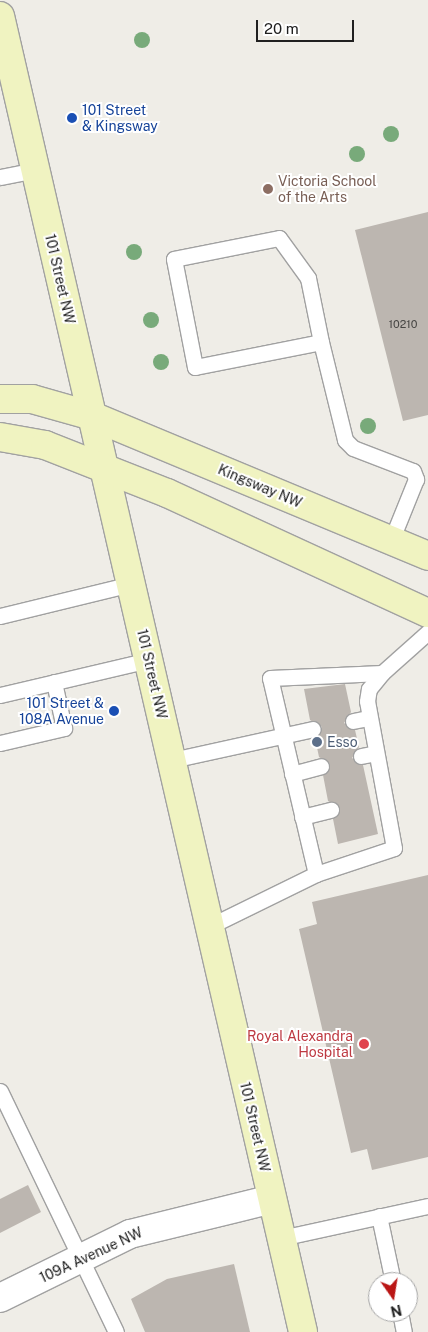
<!DOCTYPE html>
<html>
<head>
<meta charset="utf-8">
<style>
  body { margin:0 }
  #map { position:relative; width:428px; height:1332px; overflow:hidden; background:#efede7; font-family:"Public Sans",sans-serif }
  div>[style] { position:absolute }
  .building>* { inset:0; background:#bcb6b0 }
  .roads { filter:drop-shadow(1px 0 #a1a1a1) drop-shadow(-1px 0 #a1a1a1) drop-shadow(0 1px #a1a1a1) drop-shadow(0 -1px #a1a1a1) }
  .lane>* { height:15px; margin:-7.5px; padding:0 7.5px; transform-origin:7.5px; border-radius:7.5px; background:#fff }
  .street>* { height:28px; margin:-14px; padding:0 14px; transform-origin:14px; border-radius:14px; background:#fff }
  .secondary>* { height:28px; margin:-14px; padding:0 14px; transform-origin:14px; border-radius:14px; background:#f0f3c1 }
  .trees>* { width:16px; height:16px; margin:-8px; border-radius:50%; background:#78aa7a }
  .dots>* { width:14px; height:14px; translate:-50% -50%; box-sizing:border-box; border:2px solid #fff; border-radius:50% }
  span { translate:-50% -50%; white-space:nowrap; text-align:center; line-height:1.15; -webkit-text-stroke:4px #fff; paint-order:stroke }
  .number-label { font-size:11px; color:#474644 }
  .number-label span { -webkit-text-stroke-width:0 }
  .transit-label { font-size:14px; color:#164399 }
  .left { translate:0 -50%; text-align:left }
  .right { translate:-100% -50%; text-align:right }
  .education-label { font-size:14px; color:#785e54 }
  .street-label { font-size:14px; color:#202020 }
  .service-label { font-size:14px; color:#4e5e75 }
  .health-label { font-size:14px; color:#be3a42 }
  .north { position:absolute; left:368px; top:1272px; width:50px; height:50px; box-sizing:border-box; background:#fff; border:1px solid #a6a6a6; border-radius:50%; rotate:167deg; font-size:14px; font-weight:700; line-height:20px; text-align:center; color:#202020 }
  .north::after { content:''; display:block; margin:auto; width:18px; height:22px; background:#ba1615; clip-path:polygon(50% 0,100% 100%,50% 72%,0 100%) }
  .scale { position:absolute; left:256px; top:20px; width:98px; height:22px; box-sizing:border-box; border:2px solid #202020; border-top:0; padding-left:6px; font-size:15px; line-height:18px; white-space:nowrap; color:#202020; -webkit-text-stroke:4px #fff; paint-order:stroke }
</style>
</head>
<body>
<div id="map">
  <div class="building">
    <div style="clip-path:polygon(428px 212px,428px 415px,403px 421px,355px 230px)"></div>
    <div style="clip-path:polygon(345px 684px,351px 712px,344px 723px,355px 730px,359px 747px,352px 758px,363px 765px,378px 834px,338px 844px,333px 819px,340px 808px,328px 801px,323px 775px,330px 764px,319px 757px,315px 738px,322px 727px,310px 720px,304px 689px)"></div>
    <div style="clip-path:polygon(428px 875px,428px 1157px,372px 1170px,367px 1149px,351px 1153px,299px 929px,317px 924px,312px 902px)"></div>
    <div style="clip-path:polygon(28px 1185px,41px 1212px,0 1233px,0 1199px)"></div>
    <div style="clip-path:polygon(234px 1264px,250px 1332px,145px 1332px,131px 1299px,167px 1279px)"></div>
  </div>
  <div class="roads">
    <div class="lane">
      <div style="left:0;top:177px;width:36px;rotate:-11deg"></div>
      <div style="left:321px;top:342px;width:65px;rotate:-101.5deg"></div>
      <div style="left:308px;top:278px;width:49px;rotate:-125.9deg"></div>
      <div style="left:279px;top:238px;width:107px;rotate:168.7deg"></div>
      <div style="left:174px;top:259px;width:110px;rotate:79deg"></div>
      <div style="left:195px;top:367px;width:128px;rotate:-11.2deg"></div>
      <div style="left:321px;top:342px;width:101px;rotate:76.2deg"></div>
      <div style="left:345px;top:440px;width:11px;rotate:45deg"></div>
      <div style="left:353px;top:448px;width:64px;rotate:21deg"></div>
      <div style="left:413px;top:471px;width:9px;rotate:69deg"></div>
      <div style="left:416px;top:479px;width:67px;rotate:112deg"></div>
      <div style="left:0;top:616px;width:135px;rotate:-13.7deg"></div>
      <div style="left:0;top:695px;width:153px;rotate:-13.2deg"></div>
      <div style="left:353px;top:721px;width:16px;rotate:-11deg"></div>
      <div style="left:0;top:743px;width:66px;rotate:-13.2deg"></div>
      <div style="left:64px;top:728px;width:47px;rotate:-102.3deg"></div>
      <div style="left:361px;top:756px;width:15px;rotate:-11deg"></div>
      <div style="left:172px;top:760px;width:144px;rotate:-12.4deg"></div>
      <div style="left:292px;top:774px;width:30px;rotate:-15deg"></div>
      <div style="left:302px;top:817px;width:30px;rotate:-14deg"></div>
      <div style="left:316px;top:874px;width:201px;rotate:-103.2deg"></div>
      <div style="left:270px;top:678px;width:112px;rotate:-2.6deg"></div>
      <div style="left:210px;top:926px;width:118px;rotate:-26.1deg"></div>
      <div style="left:316px;top:874px;width:82px;rotate:-18.4deg"></div>
      <div style="left:394px;top:848px;width:149px;rotate:-100.4deg"></div>
      <div style="left:367px;top:701px;width:12px;rotate:-81deg"></div>
      <div style="left:369px;top:689px;width:21px;rotate:-51deg"></div>
      <div style="left:382px;top:673px;width:62px;rotate:-41.7deg"></div>
      <div style="left:0;top:1091px;width:267px;rotate:64.3deg"></div>
      <div style="left:379px;top:1216px;width:67px;rotate:78deg"></div>
      <div style="left:281px;top:1238px;width:150px;rotate:-12.3deg"></div>
      <div style="left:400px;top:1312px;width:20px;rotate:79deg"></div>
    </div>
    <div class="street">
      <div style="left:0;top:1298px;width:145px;rotate:-26.2deg"></div>
      <div style="left:130px;top:1234px;width:146px;rotate:-13.8deg"></div>
    </div>
    <div class="secondary">
      <div style="left:0;top:16px;width:1350px;rotate:77.03deg"></div>
      <div style="left:0;top:399px;width:32px"></div>
      <div style="left:32px;top:399px;width:62px;rotate:15.8deg"></div>
      <div style="left:92px;top:416px;width:364px;rotate:22.6deg"></div>
      <div style="left:0;top:437px;width:46px;rotate:10.1deg"></div>
      <div style="left:45px;top:445px;width:131px;rotate:21.5deg"></div>
      <div style="left:167px;top:493px;width:287px;rotate:24.7deg"></div>
    </div>
  </div>
  <div class="trees">
    <div style="left:142px;top:40px"></div>
    <div style="left:391px;top:134px"></div>
    <div style="left:357px;top:154px"></div>
    <div style="left:134px;top:252px"></div>
    <div style="left:151px;top:320px"></div>
    <div style="left:161px;top:362px"></div>
    <div style="left:368px;top:426px"></div>
  </div>
  <div class="dots">
    <div style="left:72px;top:118px;background:#1a4fb4"></div>
    <div style="left:268px;top:189px;background:#8d6e63"></div>
    <div style="left:114px;top:711px;background:#1a4fb4"></div>
    <div style="left:317px;top:742px;background:#5c6f8a"></div>
    <div style="left:364px;top:1044px;background:#e0444e"></div>
  </div>
  <div class="number-label">
    <span style="left:403px;top:324px">10210</span>
  </div>
  <div class="transit-label">
    <span class="left" style="left:82px;top:118px">101 Street<br>&amp; Kingsway</span>
    <span class="right" style="left:104px;top:711px">101 Street &amp;<br>108A Avenue</span>
  </div>
  <div class="education-label">
    <span class="left" style="left:278px;top:189px">Victoria School<br>of the Arts</span>
  </div>
  <div class="street-label">
    <span style="left:60px;top:279px;rotate:77deg">101 Street NW</span>
    <span style="left:260px;top:486px;rotate:23deg">Kingsway NW</span>
    <span style="left:152px;top:674px;rotate:77deg">101 Street NW</span>
    <span style="left:255px;top:1127px;rotate:77deg">101 Street NW</span>
    <span style="left:91px;top:1255px;rotate:-25deg">109A Avenue NW</span>
  </div>
  <div class="service-label">
    <span class="left" style="left:327px;top:742px">Esso</span>
  </div>
  <div class="health-label">
    <span class="right" style="left:353px;top:1044px">Royal Alexandra<br>Hospital</span>
  </div>
  <div class="north">N</div>
  <div class="scale">20 m</div>
</div>
</body>
</html>
